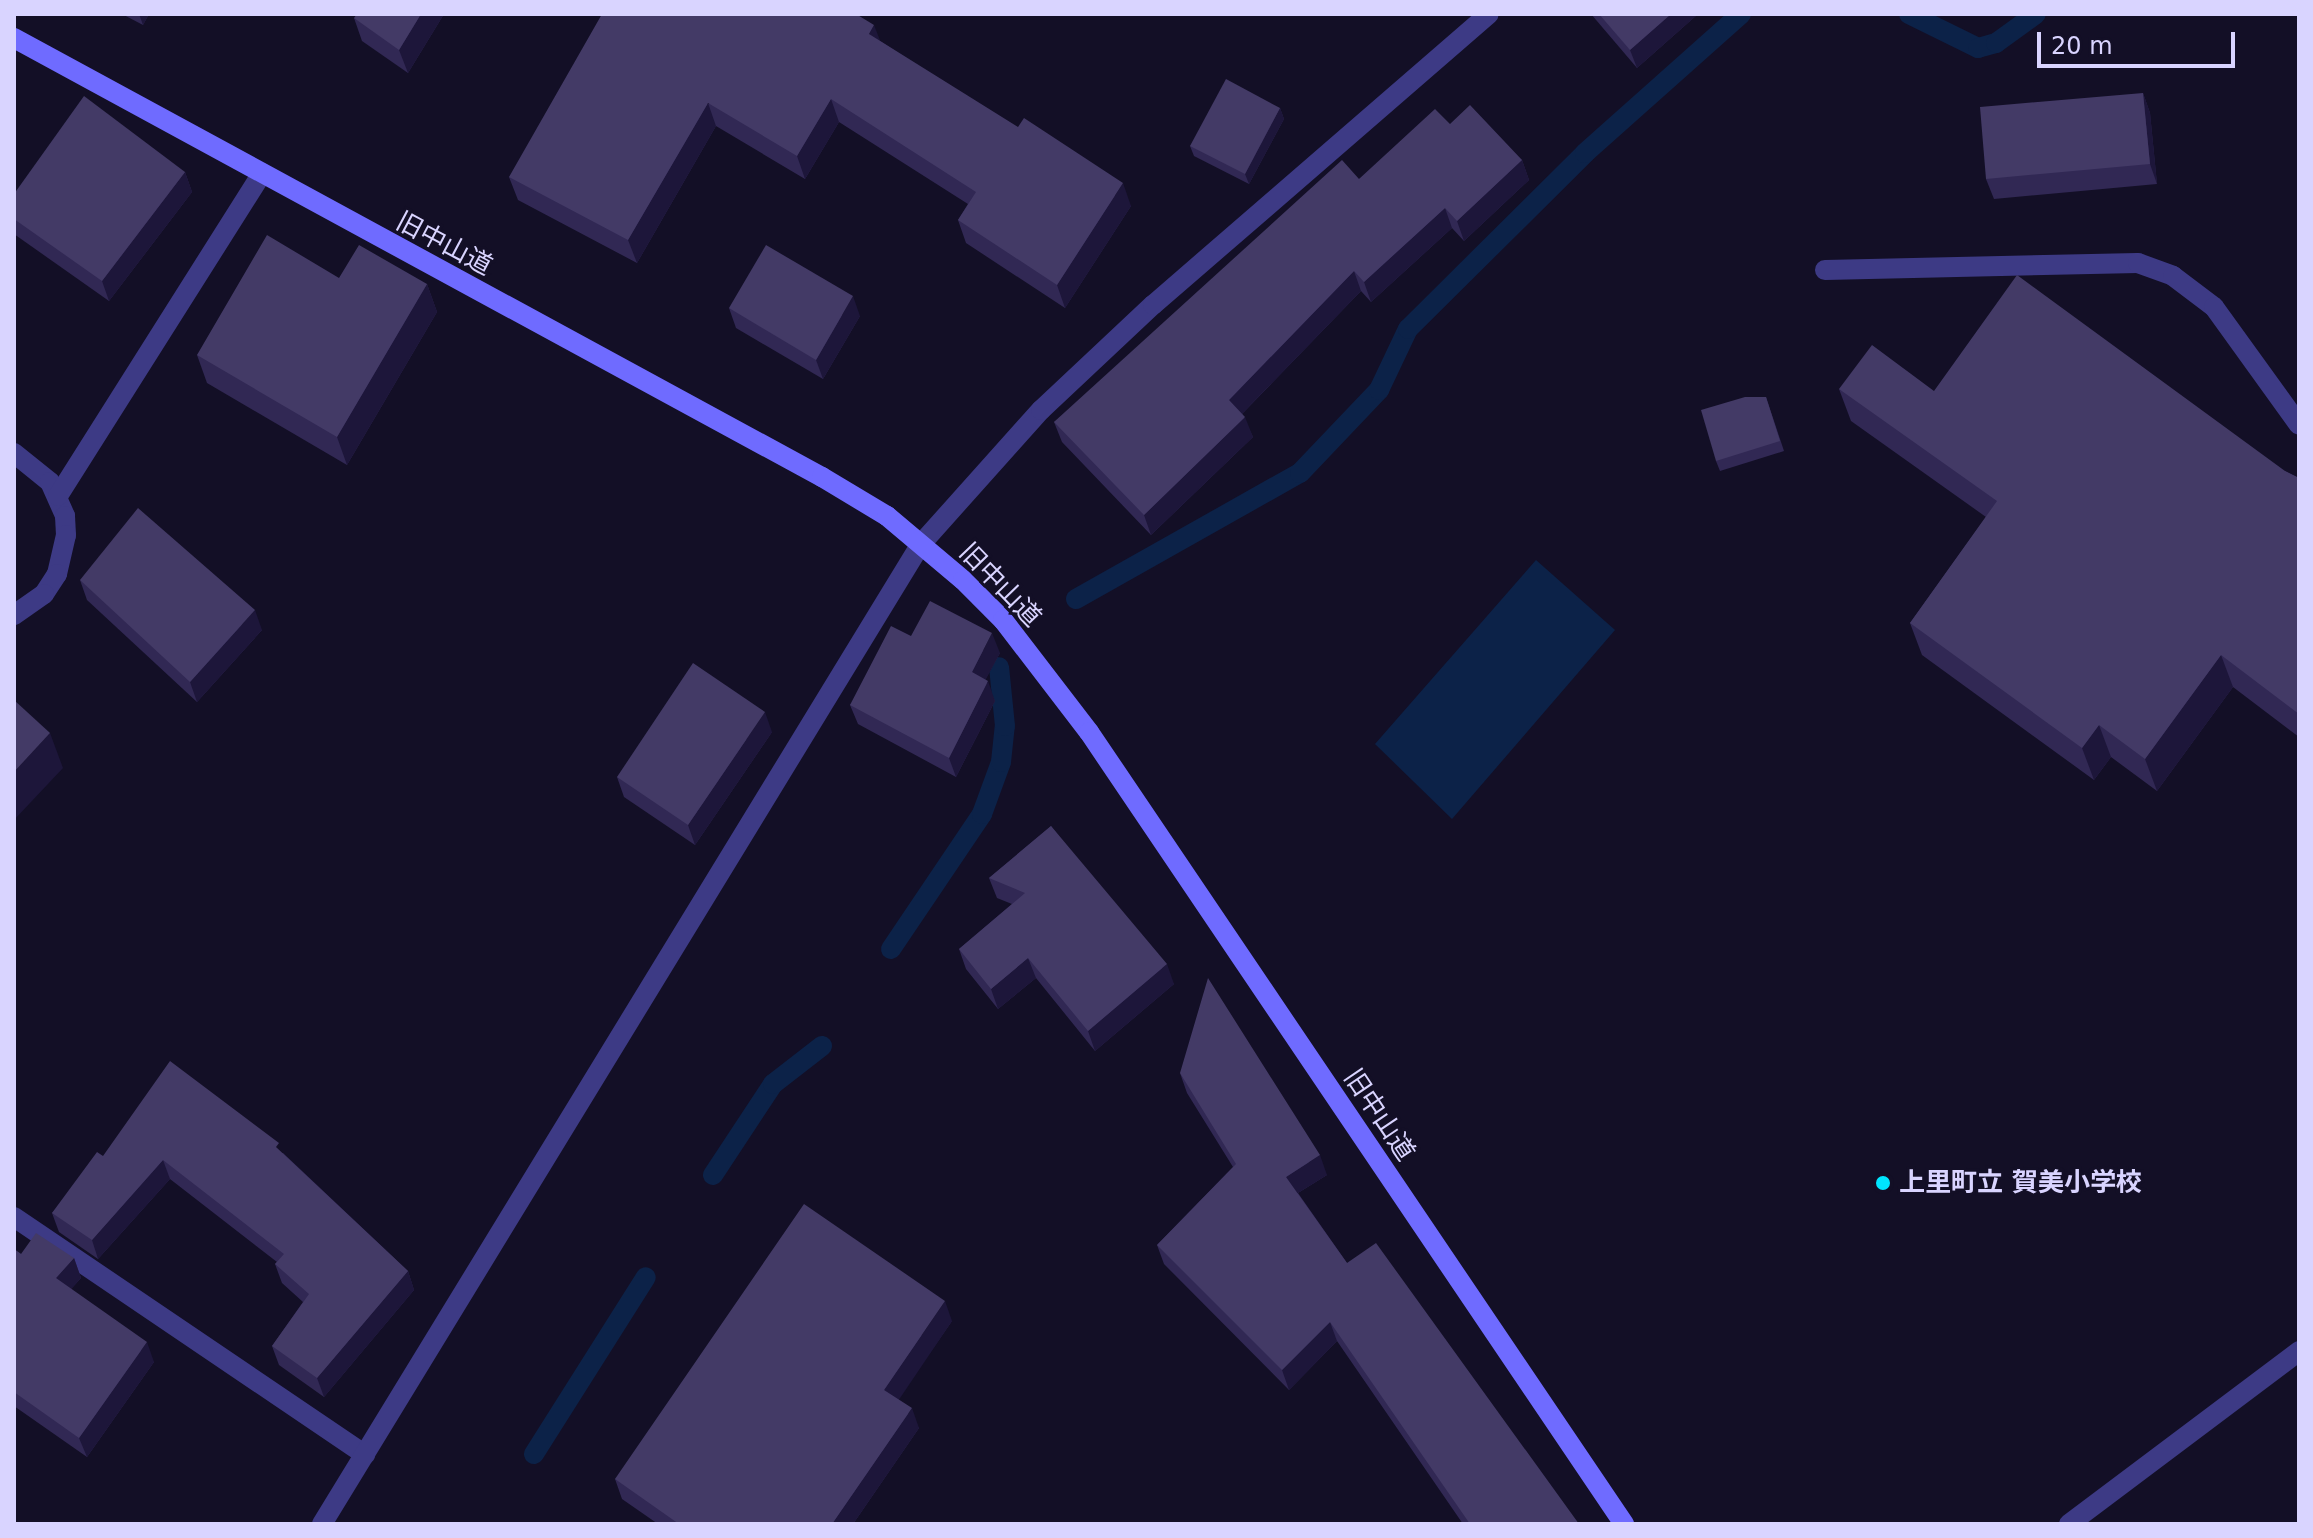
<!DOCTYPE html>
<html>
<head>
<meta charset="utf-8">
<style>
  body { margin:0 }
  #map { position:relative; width:2313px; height:1538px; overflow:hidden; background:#130f26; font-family:"DejaVu Sans","Noto Sans JP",sans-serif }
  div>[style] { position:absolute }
  .water>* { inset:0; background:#0c2248 }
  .stream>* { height:20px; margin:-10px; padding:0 10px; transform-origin:10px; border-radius:10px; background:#0c2248 }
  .lane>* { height:20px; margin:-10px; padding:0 10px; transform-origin:10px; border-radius:10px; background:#3d3a85 }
  .street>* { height:20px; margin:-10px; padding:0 10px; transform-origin:10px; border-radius:10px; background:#3d3a85 }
  .secondary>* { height:20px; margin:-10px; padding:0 10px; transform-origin:10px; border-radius:10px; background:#6f6bff }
  .wall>* { inset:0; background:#312854 }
  .shaded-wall>* { inset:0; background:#1d163a }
  .building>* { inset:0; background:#433a66 }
  .dots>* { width:22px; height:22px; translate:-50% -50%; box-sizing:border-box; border:4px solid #130f26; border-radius:50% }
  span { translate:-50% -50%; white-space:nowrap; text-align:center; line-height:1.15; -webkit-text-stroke:6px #130f26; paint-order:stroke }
  .street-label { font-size:26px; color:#d9d4ff }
  .poi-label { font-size:26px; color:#d9d4ff; font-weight:700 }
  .left { translate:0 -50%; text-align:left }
  .frame { position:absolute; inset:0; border:16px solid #d9d4ff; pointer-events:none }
  .scale { position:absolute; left:2037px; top:32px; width:198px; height:36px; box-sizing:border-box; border:4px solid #d9d4ff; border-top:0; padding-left:10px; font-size:24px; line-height:28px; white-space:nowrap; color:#d9d4ff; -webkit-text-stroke:6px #130f26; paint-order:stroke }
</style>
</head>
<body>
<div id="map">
  <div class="water">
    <div style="clip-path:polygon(1536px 560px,1615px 630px,1452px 819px,1375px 744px)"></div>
  </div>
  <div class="stream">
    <div style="left:1909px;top:14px;width:77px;rotate:26.2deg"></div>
    <div style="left:1978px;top:48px;width:19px;rotate:-16deg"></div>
    <div style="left:1996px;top:43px;width:49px;rotate:-35.9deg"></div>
    <div style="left:1076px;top:599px;width:257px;rotate:-29.4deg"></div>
    <div style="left:1300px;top:473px;width:115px;rotate:-46.4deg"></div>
    <div style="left:1379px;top:390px;width:68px;rotate:-64.6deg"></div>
    <div style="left:1408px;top:329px;width:250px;rotate:-44.8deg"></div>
    <div style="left:1585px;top:153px;width:209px;rotate:-41.7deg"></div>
    <div style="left:891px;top:949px;width:163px;rotate:-56deg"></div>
    <div style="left:982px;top:814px;width:55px;rotate:-69.9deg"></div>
    <div style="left:1001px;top:762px;width:36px;rotate:-84deg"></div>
    <div style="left:1005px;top:726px;width:59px;rotate:-95.8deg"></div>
    <div style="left:713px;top:1175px;width:109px;rotate:-56.6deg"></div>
    <div style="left:773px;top:1084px;width:62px;rotate:-37.8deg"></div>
    <div style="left:534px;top:1454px;width:209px;rotate:-57.7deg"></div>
  </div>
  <div class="lane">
    <div style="left:1825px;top:270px;width:313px;rotate:-1.3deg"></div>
    <div style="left:2138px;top:263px;width:37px;rotate:20deg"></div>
    <div style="left:2173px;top:276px;width:51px;rotate:37.1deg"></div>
    <div style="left:2214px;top:307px;width:145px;rotate:54.2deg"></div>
    <div style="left:14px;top:453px;width:46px;rotate:38.9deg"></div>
    <div style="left:50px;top:482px;width:37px;rotate:66deg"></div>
    <div style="left:65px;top:516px;width:19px;rotate:87deg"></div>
    <div style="left:66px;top:535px;width:40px;rotate:103deg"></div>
    <div style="left:57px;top:574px;width:24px;rotate:123deg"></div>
    <div style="left:44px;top:594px;width:37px;rotate:145deg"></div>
    <div style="left:58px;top:496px;width:382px;rotate:-57.7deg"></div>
    <div style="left:2069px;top:1524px;width:288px;rotate:-36.9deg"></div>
  </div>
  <div class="street">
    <div style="left:14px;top:1217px;width:424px;rotate:34.1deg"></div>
    <div style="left:322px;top:1524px;width:1149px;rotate:-58.57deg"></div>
    <div style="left:921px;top:544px;width:180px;rotate:-48.2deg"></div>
    <div style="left:1041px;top:410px;width:154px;rotate:-43.2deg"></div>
    <div style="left:1153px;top:305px;width:444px;rotate:-40.9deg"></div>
  </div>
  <div class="secondary">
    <div style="left:14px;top:38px;width:920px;rotate:28.52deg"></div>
    <div style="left:822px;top:477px;width:76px;rotate:31deg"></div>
    <div style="left:887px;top:516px;width:99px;rotate:40.1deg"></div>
    <div style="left:963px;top:580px;width:57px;rotate:45deg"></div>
    <div style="left:1003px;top:620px;width:141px;rotate:52.5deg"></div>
    <div style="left:1089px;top:732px;width:956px;rotate:55.96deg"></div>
  </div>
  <div class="wall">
    <div style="clip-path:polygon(122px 14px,149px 14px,143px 25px)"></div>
    <div style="clip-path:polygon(444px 14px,408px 73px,362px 41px,354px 18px)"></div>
    <div style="clip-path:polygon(1591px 14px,1698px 14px,1637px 68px)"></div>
    <div style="clip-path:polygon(880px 41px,1131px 206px,1065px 308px,966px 243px,958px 220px,968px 204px,839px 122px,805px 179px,716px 126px,637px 263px,518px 200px,509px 177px)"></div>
    <div style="clip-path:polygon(2143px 93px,2150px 113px,2157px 184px,1994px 199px,1986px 179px)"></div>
    <div style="clip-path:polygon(1280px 108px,1284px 119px,1249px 184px,1194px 156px,1190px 146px)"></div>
    <div style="clip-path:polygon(1450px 124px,1522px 160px,1529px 180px,1464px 241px,1452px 228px,1371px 302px,1361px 291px,1242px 414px,1253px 437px,1151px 535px,1062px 442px,1054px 422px,1359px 179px)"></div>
    <div style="clip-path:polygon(185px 172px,192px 192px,109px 301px,14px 234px,14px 194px)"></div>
    <div style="clip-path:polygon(339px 278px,427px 284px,437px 312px,347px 465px,207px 383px,197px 355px)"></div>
    <div style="clip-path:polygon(729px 308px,860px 316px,823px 379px,736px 328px)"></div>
    <div style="clip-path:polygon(1839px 389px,1934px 391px,2285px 471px,2299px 478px,2299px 737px,2233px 687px,2157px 791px,2111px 757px,2094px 780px,1922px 655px,1910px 623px,1986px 517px,1851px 421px)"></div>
    <div style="clip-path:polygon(1766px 397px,1784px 451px,1720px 471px,1716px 461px)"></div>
    <div style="clip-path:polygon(80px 580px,262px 630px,197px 702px,87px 600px)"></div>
    <div style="clip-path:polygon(911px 636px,1000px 653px,985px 680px,995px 701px,956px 777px,858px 724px,850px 705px)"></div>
    <div style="clip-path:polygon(772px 732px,695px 845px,624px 797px,617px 777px)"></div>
    <div style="clip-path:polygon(1051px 826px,1174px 984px,1095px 1051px,1036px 978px,998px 1009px,966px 969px,959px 949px,1012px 904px,997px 898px,989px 878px)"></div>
    <div style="clip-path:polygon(1180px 1073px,1327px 1175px,1298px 1193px,1347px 1263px,1579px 1524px,1463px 1524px,1337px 1341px,1289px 1390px,1164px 1264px,1157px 1245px,1233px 1167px,1187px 1093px)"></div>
    <div style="clip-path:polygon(283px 1153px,408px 1271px,414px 1290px,324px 1397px,279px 1365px,272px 1346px,303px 1302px,282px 1283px,275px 1264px,277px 1262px,170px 1179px,98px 1259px,59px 1232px,52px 1213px,103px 1156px)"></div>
    <div style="clip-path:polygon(14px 1249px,21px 1254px,74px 1258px,81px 1278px,71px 1289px,154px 1362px,87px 1457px,14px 1406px)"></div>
    <div style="clip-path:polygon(952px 1321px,898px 1399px,919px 1428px,853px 1524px,658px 1524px,622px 1499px,615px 1479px)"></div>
  </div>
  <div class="shaded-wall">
    <div style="clip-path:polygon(139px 14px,149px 14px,143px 25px)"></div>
    <div style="clip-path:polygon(421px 14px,444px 14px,408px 73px,399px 50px)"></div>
    <div style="clip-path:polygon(1671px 14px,1698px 14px,1637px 68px,1630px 50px)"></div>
    <div style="clip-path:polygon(874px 25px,883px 48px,869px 34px)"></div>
    <div style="clip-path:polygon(2143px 93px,2150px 113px,2157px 184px,2150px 164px)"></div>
    <div style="clip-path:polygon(831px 99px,839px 122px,805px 179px,797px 156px)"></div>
    <div style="clip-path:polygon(708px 103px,716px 126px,637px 263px,628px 240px)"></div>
    <div style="clip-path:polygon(1280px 108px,1284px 119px,1249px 184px,1245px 174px)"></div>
    <div style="clip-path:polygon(1522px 160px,1529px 180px,1464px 241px,1457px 221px)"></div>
    <div style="clip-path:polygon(185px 172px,192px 192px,109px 301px,102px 281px)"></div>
    <div style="clip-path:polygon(1123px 183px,1131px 206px,1065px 308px,1057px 285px)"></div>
    <div style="clip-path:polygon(1445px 208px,1452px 228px,1371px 302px,1364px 282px)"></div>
    <div style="clip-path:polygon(1354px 271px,1361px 291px,1236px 420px,1229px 400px)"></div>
    <div style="clip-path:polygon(427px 284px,437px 312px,347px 465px,337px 437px)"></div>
    <div style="clip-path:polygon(853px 296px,860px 316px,823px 379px,816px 360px)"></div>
    <div style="clip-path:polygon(1245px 417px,1253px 437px,1151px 535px,1144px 515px)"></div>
    <div style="clip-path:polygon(255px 610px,262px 630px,197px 702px,190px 682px)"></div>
    <div style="clip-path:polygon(992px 633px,1000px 653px,979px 692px,972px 672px)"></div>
    <div style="clip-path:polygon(2221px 655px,2233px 687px,2157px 791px,2145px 759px)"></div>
    <div style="clip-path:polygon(988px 681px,995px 701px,956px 777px,949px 758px)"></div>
    <div style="clip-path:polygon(765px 712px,772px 732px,695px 845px,688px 825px)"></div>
    <div style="clip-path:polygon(2099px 725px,2111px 757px,2094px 780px,2082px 748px)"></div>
    <div style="clip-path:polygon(50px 733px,63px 768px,14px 820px,14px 772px)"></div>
    <div style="clip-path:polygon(1028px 958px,1036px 978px,998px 1009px,991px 989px)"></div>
    <div style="clip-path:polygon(1167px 964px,1174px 984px,1095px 1051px,1088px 1031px)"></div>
    <div style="clip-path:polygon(1320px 1155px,1327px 1175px,1293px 1196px,1286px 1177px)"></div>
    <div style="clip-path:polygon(163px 1160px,170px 1179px,98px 1259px,92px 1240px)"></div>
    <div style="clip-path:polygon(74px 1258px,81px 1278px,63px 1298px,56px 1278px)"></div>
    <div style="clip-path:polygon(408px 1271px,414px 1290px,324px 1397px,317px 1378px)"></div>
    <div style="clip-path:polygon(945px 1301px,952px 1321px,892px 1410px,884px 1390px)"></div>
    <div style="clip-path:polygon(1330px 1322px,1337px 1341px,1289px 1390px,1282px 1370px)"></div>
    <div style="clip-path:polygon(147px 1342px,154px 1362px,87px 1457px,79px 1438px)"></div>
    <div style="clip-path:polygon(912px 1408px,919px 1428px,853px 1524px,832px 1524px)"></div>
  </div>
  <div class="building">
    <div style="clip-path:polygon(357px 14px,421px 14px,399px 50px,354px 18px)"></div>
    <div style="clip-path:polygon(602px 14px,856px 14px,874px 25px,869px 34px,1018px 127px,1024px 118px,1123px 183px,1057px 285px,958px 220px,976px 192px,831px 99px,797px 156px,708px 103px,628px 240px,509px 177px)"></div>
    <div style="clip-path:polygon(1599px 14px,1671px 14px,1630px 50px)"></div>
    <div style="clip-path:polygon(1226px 79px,1280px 108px,1245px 174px,1190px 146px)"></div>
    <div style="clip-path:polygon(2143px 93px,2150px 164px,1986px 179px,1980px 107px)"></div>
    <div style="clip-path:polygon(84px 96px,185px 172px,102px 281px,14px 219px,14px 194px)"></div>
    <div style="clip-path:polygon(1470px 105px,1522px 160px,1457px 221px,1445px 208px,1364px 282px,1354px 271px,1229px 400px,1245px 417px,1144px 515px,1054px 422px,1342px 160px,1359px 179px,1435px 109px,1450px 124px)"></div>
    <div style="clip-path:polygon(267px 235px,339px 278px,359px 245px,427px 284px,337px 437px,197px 355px)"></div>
    <div style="clip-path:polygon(766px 245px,853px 296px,816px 360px,729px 308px)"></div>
    <div style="clip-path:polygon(2017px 275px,2285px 471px,2299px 478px,2299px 714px,2221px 655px,2145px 759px,2099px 725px,2082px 748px,1910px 623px,1997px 501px,1839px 389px,1872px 345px,1934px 391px)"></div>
    <div style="clip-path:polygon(1745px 397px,1766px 397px,1780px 441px,1716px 461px,1701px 410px)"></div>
    <div style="clip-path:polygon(138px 508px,255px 610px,190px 682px,80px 580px)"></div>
    <div style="clip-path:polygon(930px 601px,992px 633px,972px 672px,988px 681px,949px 758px,850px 705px,891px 626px,911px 636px)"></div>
    <div style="clip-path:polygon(693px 663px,765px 712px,688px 825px,617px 777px)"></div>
    <div style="clip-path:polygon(14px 700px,50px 733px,14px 772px)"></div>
    <div style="clip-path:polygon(1051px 826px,1167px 964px,1088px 1031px,1028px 958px,991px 989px,959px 949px,1025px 893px,989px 878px)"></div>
    <div style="clip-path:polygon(1208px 978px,1320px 1155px,1286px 1177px,1347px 1263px,1376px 1243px,1579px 1524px,1470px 1524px,1330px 1322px,1282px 1370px,1157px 1245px,1236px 1164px,1180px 1073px)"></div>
    <div style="clip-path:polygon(170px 1061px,279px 1143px,276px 1147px,408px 1271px,317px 1378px,272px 1346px,309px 1294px,275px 1264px,284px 1254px,163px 1160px,92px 1240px,52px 1213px,97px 1152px,103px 1156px)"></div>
    <div style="clip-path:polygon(804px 1204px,945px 1301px,884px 1390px,912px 1408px,832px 1524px,679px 1524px,615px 1479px)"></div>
    <div style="clip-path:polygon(36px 1233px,74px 1258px,56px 1278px,147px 1342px,79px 1438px,14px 1392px,14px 1249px,21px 1254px)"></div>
  </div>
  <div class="dots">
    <div style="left:1883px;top:1183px;background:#00e5ff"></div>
  </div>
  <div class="street-label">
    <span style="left:444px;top:244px;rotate:28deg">旧中山道</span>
    <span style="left:1000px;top:585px;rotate:46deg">旧中山道</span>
    <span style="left:1379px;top:1115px;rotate:56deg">旧中山道</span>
  </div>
  <div class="poi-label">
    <span class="left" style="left:1899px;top:1183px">上里町立 賀美小学校</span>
  </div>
  <div class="frame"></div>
  <div class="scale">20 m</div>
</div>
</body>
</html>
